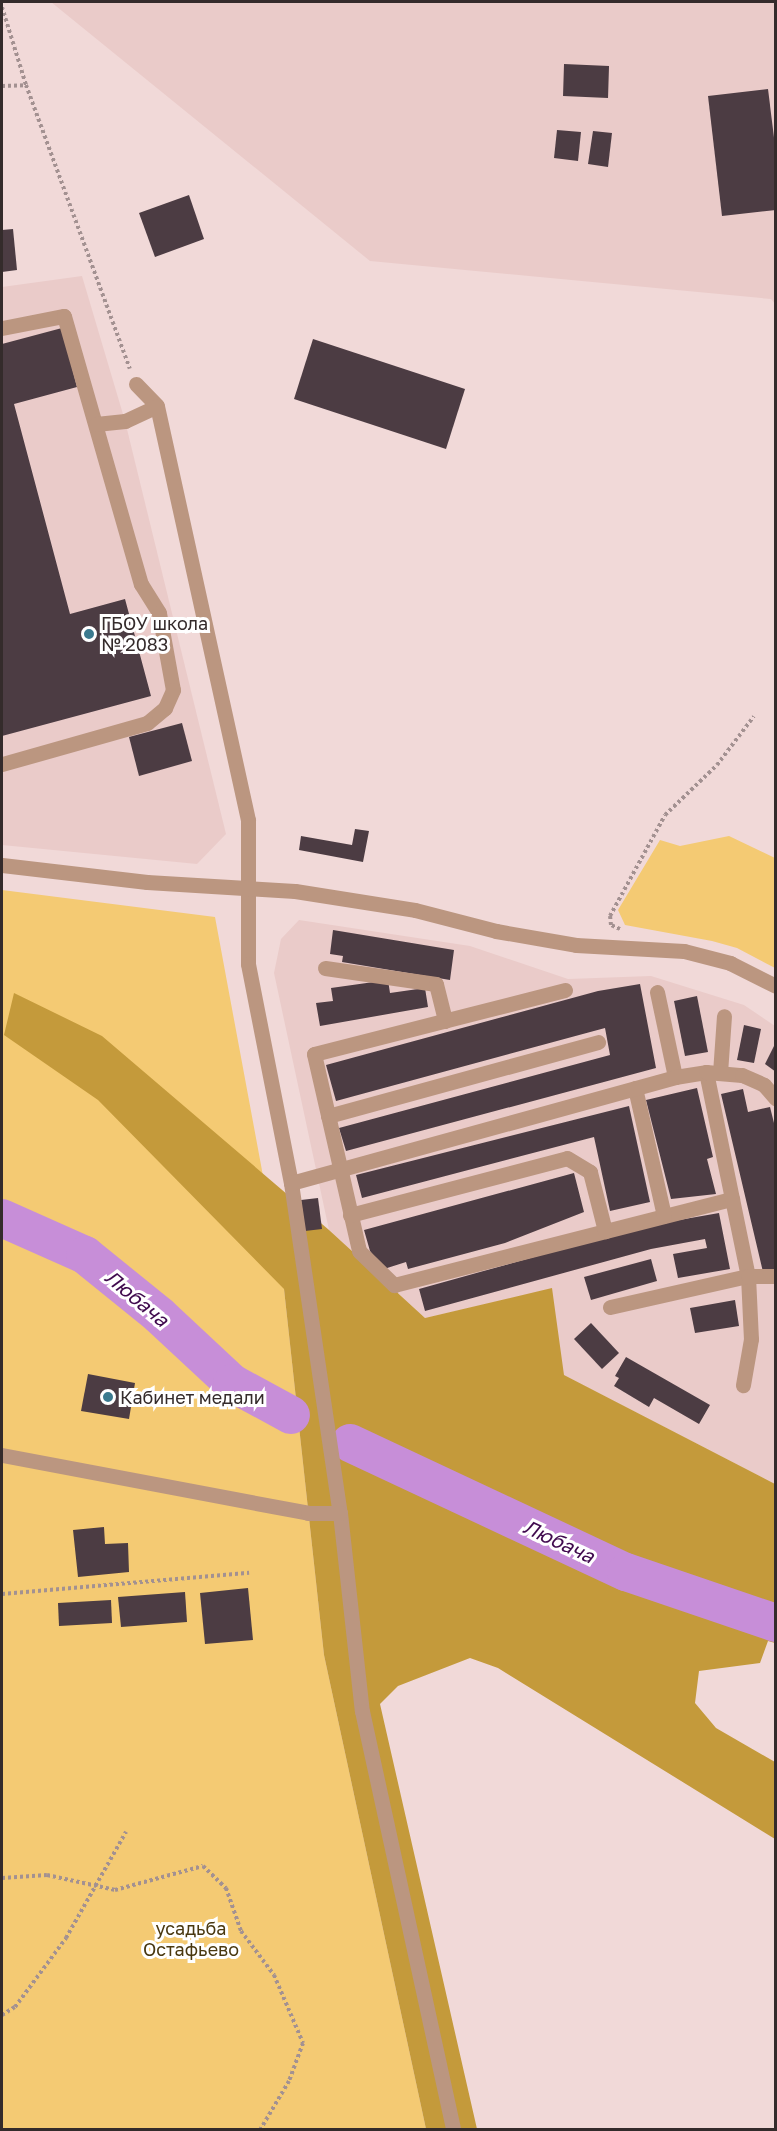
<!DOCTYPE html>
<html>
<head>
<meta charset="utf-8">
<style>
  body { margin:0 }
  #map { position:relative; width:777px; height:2131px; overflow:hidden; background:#f1d9d8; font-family:"Golos Text",sans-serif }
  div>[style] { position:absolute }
  .built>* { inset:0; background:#eacbc9 }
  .green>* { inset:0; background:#f4ca73 }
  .forest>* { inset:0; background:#c49a3b }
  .river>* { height:38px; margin:-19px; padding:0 19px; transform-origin:19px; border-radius:19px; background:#c78ed8 }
  .building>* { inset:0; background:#4c3c43 }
  .path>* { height:4px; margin-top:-2px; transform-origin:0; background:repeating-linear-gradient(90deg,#a39191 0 3px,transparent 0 6px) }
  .minor>* { height:15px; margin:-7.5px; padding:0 7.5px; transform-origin:7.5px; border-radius:7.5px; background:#bb9680 }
  .dots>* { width:16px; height:16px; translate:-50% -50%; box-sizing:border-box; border:3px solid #fff; border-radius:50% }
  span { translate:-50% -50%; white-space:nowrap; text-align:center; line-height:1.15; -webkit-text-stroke:6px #fff; paint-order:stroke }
  .poi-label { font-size:18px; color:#342b2b }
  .left { translate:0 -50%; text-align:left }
  .park-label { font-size:18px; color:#493810 }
  .water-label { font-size:20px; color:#400a4e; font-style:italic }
  .frame { position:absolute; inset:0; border:3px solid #342b2b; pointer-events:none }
</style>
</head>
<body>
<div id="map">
  <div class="built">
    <div style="clip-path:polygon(51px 2px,775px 2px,775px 304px,771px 299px,370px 261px)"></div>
    <div style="clip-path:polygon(82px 276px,125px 421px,226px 834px,197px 864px,2px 845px,2px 287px)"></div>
    <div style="clip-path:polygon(299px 920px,470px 946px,568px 979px,651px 976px,744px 1005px,775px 1026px,775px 1484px,563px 1375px,551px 1289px,425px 1318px,329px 1230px,274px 973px,281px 939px)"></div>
  </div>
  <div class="green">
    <div style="clip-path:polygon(729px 836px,775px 858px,775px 968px,737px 948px,712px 941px,625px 925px,618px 910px,660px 840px,680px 846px)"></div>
    <div style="clip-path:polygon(2px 890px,215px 917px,284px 1289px,324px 1655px,426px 2129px,2px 2130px)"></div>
  </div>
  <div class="forest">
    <div style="clip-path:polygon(14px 993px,102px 1036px,329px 1230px,425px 1318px,552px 1288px,564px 1375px,775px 1484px,775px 1643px,768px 1641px,760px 1663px,699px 1671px,695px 1703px,716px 1728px,775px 1762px,775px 1839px,498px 1668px,470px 1658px,398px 1686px,380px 1704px,477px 2129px,426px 2129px,324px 1655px,284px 1289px,98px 1100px,4px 1035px)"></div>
  </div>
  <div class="river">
    <div style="left:2px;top:1218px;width:91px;rotate:24deg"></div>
    <div style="left:85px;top:1255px;width:95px;rotate:39deg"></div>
    <div style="left:159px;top:1315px;width:100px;rotate:43deg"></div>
    <div style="left:232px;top:1383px;width:67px;rotate:28.5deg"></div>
    <div style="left:350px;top:1443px;width:305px;rotate:25.1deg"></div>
    <div style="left:626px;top:1572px;width:158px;rotate:18.8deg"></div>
  </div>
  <div class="building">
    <div style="clip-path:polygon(564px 64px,609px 66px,608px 98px,563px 96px)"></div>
    <div style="clip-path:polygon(768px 89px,776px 154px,776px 210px,722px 216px,708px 96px)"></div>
    <div style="clip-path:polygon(557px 130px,581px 132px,578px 161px,554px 158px)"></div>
    <div style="clip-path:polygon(593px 131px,612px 133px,608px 167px,588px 164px)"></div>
    <div style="clip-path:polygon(189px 195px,204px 239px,155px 257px,139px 213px)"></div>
    <div style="clip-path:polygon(13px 229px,17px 270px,2px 272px,2px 230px)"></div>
    <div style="clip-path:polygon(62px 328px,77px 387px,14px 404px,70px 614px,125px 599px,151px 696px,2px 736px,2px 344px)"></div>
    <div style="clip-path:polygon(313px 339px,465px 389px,446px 449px,294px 399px)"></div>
    <div style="clip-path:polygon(182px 723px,192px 761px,139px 776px,129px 737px)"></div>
    <div style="clip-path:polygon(355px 829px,369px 831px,363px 862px,299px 850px,301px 836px,352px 845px)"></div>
    <div style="clip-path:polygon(333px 930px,454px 950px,450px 980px,342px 962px,343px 956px,330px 954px)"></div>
    <div style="clip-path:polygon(388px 980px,390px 993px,425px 988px,428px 1007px,320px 1026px,316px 1003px,333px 1001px,331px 988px)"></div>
    <div style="clip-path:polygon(640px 984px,656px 1068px,346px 1151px,339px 1128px,610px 1055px,605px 1028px,336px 1101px,326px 1065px,598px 991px)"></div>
    <div style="clip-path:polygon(697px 996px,708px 1052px,685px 1056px,674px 1001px)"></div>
    <div style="clip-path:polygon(744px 1025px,761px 1029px,754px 1063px,737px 1060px)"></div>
    <div style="clip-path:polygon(776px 1042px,776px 1072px,765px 1064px)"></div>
    <div style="clip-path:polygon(697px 1088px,713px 1157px,707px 1159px,716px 1194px,671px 1199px,646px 1100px)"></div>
    <div style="clip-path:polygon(743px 1089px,748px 1112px,770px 1107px,776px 1131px,776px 1269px,763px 1272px,721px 1094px)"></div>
    <div style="clip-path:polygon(629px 1106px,650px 1202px,610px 1211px,594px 1137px,362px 1198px,356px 1175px)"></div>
    <div style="clip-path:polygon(574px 1173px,584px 1212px,505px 1243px,408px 1269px,406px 1262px,384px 1269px,370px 1251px,364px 1230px)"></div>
    <div style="clip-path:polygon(318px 1198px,322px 1229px,305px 1231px,301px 1200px)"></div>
    <div style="clip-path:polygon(719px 1213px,730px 1269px,678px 1278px,673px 1254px,707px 1248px,705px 1239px,651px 1249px,425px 1311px,419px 1289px,645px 1226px)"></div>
    <div style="clip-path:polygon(651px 1259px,657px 1281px,591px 1300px,584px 1277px)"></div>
    <div style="clip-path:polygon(735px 1300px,739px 1326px,695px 1333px,690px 1308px)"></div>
    <div style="clip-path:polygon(591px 1323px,619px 1353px,602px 1369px,574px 1339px)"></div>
    <div style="clip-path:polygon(626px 1357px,710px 1405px,699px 1424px,654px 1398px,649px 1407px,614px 1386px,619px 1378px,615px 1376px)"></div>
    <div style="clip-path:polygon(88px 1374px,135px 1383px,129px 1419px,81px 1411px)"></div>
    <div style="clip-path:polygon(104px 1527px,105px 1544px,128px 1543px,129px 1572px,78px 1577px,73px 1530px)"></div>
    <div style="clip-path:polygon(248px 1588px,253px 1640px,205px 1644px,200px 1593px)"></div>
    <div style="clip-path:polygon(185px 1592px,187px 1622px,121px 1627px,118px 1597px)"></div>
    <div style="clip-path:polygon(111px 1600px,112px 1623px,59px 1626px,58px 1603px)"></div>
  </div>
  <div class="path">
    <div style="left:2px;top:7px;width:82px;rotate:72.9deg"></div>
    <div style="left:2px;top:86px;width:24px;rotate:-2deg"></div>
    <div style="left:26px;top:85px;width:302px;rotate:69.9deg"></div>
    <div style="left:620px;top:929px;width:10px;rotate:-156deg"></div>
    <div style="left:611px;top:925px;width:9px;rotate:-96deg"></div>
    <div style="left:610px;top:916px;width:115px;rotate:-61.4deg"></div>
    <div style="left:665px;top:815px;width:72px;rotate:-43.9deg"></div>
    <div style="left:717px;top:765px;width:61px;rotate:-52.9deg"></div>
    <div style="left:2px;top:1594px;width:248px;rotate:-4.9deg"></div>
    <div style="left:2px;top:1878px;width:45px;rotate:-3.8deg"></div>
    <div style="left:47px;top:1875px;width:70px;rotate:12.4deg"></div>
    <div style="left:115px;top:1890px;width:91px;rotate:-15.3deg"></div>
    <div style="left:203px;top:1866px;width:32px;rotate:44deg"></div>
    <div style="left:226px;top:1888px;width:46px;rotate:70.8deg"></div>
    <div style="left:241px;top:1931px;width:55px;rotate:53.1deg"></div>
    <div style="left:274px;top:1975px;width:74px;rotate:66.9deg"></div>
    <div style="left:303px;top:2043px;width:40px;rotate:110.2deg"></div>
    <div style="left:289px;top:2081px;width:57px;rotate:120.6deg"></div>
    <div style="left:2px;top:2015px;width:15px;rotate:-32deg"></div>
    <div style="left:15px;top:2007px;width:86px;rotate:-53.5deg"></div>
    <div style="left:66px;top:1938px;width:122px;rotate:-60.5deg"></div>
  </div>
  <div class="minor">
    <div style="left:2px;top:328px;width:63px;rotate:-11deg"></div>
    <div style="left:64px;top:316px;width:279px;rotate:74deg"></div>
    <div style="left:141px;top:584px;width:34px;rotate:58deg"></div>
    <div style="left:159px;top:613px;width:78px;rotate:79.7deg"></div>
    <div style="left:173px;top:690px;width:20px;rotate:114deg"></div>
    <div style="left:165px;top:708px;width:23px;rotate:140deg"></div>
    <div style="left:147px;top:723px;width:151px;rotate:164.2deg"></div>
    <div style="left:136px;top:384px;width:30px;rotate:46deg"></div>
    <div style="left:157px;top:406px;width:424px;rotate:77.6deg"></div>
    <div style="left:248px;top:820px;width:144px;rotate:90deg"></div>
    <div style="left:248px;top:964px;width:223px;rotate:78.9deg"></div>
    <div style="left:291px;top:1183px;width:334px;rotate:81.6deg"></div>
    <div style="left:340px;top:1513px;width:199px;rotate:83.7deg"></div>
    <div style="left:362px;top:1711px;width:429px;rotate:77.7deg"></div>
    <div style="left:96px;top:424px;width:29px;rotate:-6deg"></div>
    <div style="left:125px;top:421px;width:35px;rotate:-25deg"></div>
    <div style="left:2px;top:865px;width:146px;rotate:6.7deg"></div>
    <div style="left:147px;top:882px;width:148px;rotate:3.5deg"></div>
    <div style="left:295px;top:891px;width:121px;rotate:9deg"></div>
    <div style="left:415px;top:910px;width:84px;rotate:14.5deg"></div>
    <div style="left:496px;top:931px;width:81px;rotate:9.9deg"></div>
    <div style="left:576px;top:945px;width:108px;rotate:3.2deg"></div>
    <div style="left:684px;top:951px;width:48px;rotate:14.6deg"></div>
    <div style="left:730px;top:963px;width:51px;rotate:26.6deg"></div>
    <div style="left:325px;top:968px;width:112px;rotate:8.2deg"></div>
    <div style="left:436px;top:984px;width:38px;rotate:76deg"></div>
    <div style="left:565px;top:990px;width:259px;rotate:165.7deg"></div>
    <div style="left:314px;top:1054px;width:202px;rotate:77.1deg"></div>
    <div style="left:359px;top:1251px;width:49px;rotate:44.2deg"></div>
    <div style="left:394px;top:1285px;width:349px;rotate:-14.3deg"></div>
    <div style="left:657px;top:992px;width:87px;rotate:78deg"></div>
    <div style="left:706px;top:1072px;width:208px;rotate:78.4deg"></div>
    <div style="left:748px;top:1276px;width:63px;rotate:87.3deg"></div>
    <div style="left:751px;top:1339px;width:47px;rotate:99.9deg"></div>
    <div style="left:720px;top:1073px;width:57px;rotate:-86deg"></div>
    <div style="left:635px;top:1088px;width:131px;rotate:77.2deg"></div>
    <div style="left:328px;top:1116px;width:280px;rotate:-15.3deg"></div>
    <div style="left:291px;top:1183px;width:398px;rotate:-15.4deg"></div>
    <div style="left:675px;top:1077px;width:31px;rotate:-9deg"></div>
    <div style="left:706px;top:1072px;width:36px;rotate:5deg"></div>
    <div style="left:742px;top:1075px;width:24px;rotate:24deg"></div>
    <div style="left:764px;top:1085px;width:18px;rotate:49deg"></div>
    <div style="left:350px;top:1215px;width:224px;rotate:-14.7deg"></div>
    <div style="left:567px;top:1158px;width:27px;rotate:31deg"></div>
    <div style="left:590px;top:1172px;width:61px;rotate:75.7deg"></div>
    <div style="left:610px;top:1307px;width:141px;rotate:-12.7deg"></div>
    <div style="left:748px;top:1276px;width:28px"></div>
    <div style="left:2px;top:1455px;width:311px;rotate:10.7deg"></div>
    <div style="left:308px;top:1513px;width:32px"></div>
  </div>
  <div class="dots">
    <div style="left:89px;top:634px;background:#3b7a8f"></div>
    <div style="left:108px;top:1397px;background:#3b7a8f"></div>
  </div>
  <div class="poi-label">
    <span class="left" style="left:101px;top:634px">ГБОУ школа<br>№ 2083</span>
    <span class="left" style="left:120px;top:1397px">Кабинет медали</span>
  </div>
  <div class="park-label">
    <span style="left:191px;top:1939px">усадьба<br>Остафьево</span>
  </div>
  <div class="water-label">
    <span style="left:137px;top:1298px;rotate:40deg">Любача</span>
    <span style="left:559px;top:1541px;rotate:25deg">Любача</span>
  </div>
  <div class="frame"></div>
</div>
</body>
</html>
